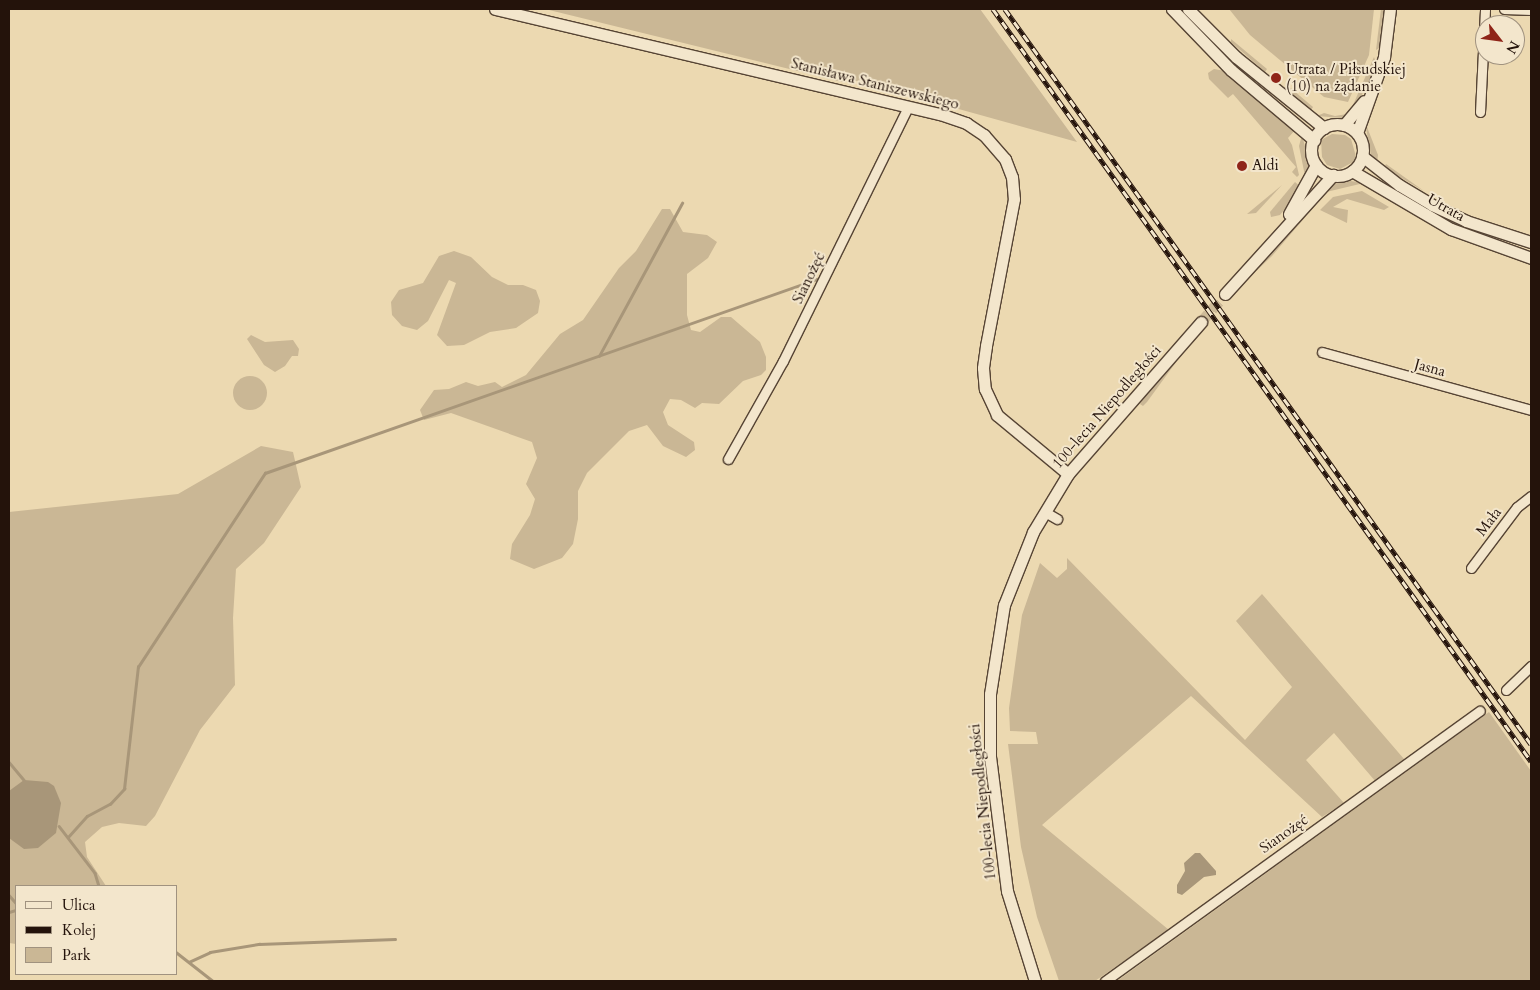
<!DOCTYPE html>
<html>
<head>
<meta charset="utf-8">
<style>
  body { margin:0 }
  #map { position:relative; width:1540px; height:990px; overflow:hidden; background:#ecd9b1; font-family:Cardo,serif }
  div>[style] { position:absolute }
  .green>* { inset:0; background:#cab795 }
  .round { border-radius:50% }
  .water>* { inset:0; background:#a89679 }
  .stream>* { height:2.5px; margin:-1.25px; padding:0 1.25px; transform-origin:1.25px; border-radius:1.25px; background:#a89679 }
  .secondary-tunnel>* { height:11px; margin-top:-5.5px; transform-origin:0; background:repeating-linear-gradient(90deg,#cebb98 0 11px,transparent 0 16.5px) }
  .roads { filter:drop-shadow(1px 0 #564434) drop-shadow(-1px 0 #564434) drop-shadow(0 1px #564434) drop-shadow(0 -1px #564434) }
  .street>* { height:9px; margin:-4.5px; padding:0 4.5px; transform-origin:4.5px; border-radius:4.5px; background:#f3e6cc }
  .secondary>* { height:11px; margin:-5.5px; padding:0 5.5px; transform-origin:5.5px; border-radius:5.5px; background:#f3e6cc }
  .secondary>.ring { margin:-5.5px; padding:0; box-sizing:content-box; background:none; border:11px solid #f3e6cc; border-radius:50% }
  .rail>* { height:4.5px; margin-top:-2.25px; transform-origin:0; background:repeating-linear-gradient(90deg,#f3e6cc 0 8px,#24130b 0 16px); box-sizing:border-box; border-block:1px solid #24130b }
  .dots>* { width:14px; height:14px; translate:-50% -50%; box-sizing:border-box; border:2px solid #f3e6cc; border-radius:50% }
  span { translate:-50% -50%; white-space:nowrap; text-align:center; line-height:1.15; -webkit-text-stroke:4px #f3e6cc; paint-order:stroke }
  .poi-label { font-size:15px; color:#24130b }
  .left { translate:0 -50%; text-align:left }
  .street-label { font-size:15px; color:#24130b }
  .frame { position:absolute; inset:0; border:10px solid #24130b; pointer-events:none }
  .legend { position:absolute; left:15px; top:885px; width:162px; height:90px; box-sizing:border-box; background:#f3e6cc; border:1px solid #a0927f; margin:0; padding:6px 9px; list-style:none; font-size:15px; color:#24130b }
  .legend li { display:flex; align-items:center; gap:10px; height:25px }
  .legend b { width:25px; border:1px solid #a0927f }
  .north { position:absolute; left:1475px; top:15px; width:50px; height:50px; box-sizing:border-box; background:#f3e6cc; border:1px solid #a0927f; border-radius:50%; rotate:120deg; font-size:14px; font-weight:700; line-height:20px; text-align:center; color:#24130b }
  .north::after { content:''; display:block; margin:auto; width:18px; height:22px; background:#8f2418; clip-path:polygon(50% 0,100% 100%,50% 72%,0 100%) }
</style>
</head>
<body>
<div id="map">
  <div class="green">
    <div style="clip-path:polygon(545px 9px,980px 9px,1077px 142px,858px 81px,842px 82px)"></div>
    <div style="clip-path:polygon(1229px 9px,1374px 9px,1369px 55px,1348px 102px,1324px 97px,1250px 35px)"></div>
    <div style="clip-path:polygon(1381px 9px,1385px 12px,1381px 47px,1376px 50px)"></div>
    <div style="clip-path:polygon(1231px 39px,1267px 69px,1265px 72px,1231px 42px)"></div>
    <div style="clip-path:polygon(1374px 57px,1376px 63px,1371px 77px,1355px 108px,1353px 105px)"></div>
    <div style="clip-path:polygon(1214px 69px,1225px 71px,1296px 129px,1288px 138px,1292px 145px,1299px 175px,1297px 177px,1292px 172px,1296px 167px,1233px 94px,1228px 98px,1209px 79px,1208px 73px)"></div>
    <div style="clip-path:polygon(1287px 85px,1313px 107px,1310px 112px,1285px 88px)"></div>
    <div style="clip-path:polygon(1324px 113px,1335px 116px,1347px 114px,1342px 118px,1317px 116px)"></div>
    <div style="clip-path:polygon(1365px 122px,1378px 155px,1377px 163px,1371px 156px)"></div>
    <div style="clip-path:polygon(1332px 134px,1345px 135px,1351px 139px,1357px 160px,1340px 169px,1327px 165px,1322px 157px,1321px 140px)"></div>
    <div style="clip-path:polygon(1302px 135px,1309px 162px,1306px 181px,1299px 146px)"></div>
    <div style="clip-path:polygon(1386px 164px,1424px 191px,1384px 168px)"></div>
    <div style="clip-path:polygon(1351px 181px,1364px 183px,1322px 193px,1331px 184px)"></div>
    <div style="clip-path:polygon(1295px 182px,1302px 188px,1280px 215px,1271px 217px,1270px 212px)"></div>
    <div style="clip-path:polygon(1282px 185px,1256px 213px,1247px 214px)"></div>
    <div style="clip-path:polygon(1362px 191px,1389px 207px,1384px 210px,1347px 199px,1333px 207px,1348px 210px,1347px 223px,1320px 210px,1333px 197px)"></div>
    <div style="clip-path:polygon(1317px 199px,1319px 201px,1272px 256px,1229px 297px,1272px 252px)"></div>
    <div style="clip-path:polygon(662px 209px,670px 209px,683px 232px,707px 235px,717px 242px,708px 258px,687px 274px,687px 315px,691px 330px,700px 332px,721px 317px,731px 317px,760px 342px,766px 357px,766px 370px,761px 375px,743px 381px,719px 404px,702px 403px,695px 408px,681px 400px,670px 399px,663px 412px,668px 425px,694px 442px,695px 450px,686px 457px,663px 446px,647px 425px,629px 431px,587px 473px,578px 491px,578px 519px,573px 544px,562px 558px,534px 569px,510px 559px,512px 544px,530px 515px,535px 499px,526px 484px,537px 458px,532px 442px,451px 413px,424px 420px,420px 410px,434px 390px,449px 389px,466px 382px,478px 386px,495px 382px,502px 387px,526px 375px,560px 334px,583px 320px,619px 268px,636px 251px)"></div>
    <div style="clip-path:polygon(454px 251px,471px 257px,492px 277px,508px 285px,523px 285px,536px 290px,540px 301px,538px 313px,516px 328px,490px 332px,464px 345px,447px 346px,437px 335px,456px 283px,449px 280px,428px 321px,417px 330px,402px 326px,392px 315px,391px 302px,399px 290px,423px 283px,439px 256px)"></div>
    <div style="clip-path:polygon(251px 335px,265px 342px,293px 340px,299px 349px,298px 356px,292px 356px,285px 366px,275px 372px,264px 365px,247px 339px)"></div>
    <div style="clip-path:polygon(1182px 354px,1147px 402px,1143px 406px,1140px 404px,1147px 390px)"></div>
    <div class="round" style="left:233px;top:376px;width:34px;height:34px"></div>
    <div style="clip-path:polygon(261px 446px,293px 452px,301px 487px,264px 543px,236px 569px,233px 618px,235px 685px,200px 730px,155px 816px,146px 826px,119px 823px,102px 827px,85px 842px,87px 857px,106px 886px,16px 886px,16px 944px,9px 943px,9px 512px,178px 494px)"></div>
    <div style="clip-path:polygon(1067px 558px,1245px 740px,1292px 687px,1236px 621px,1262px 594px,1404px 759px,1376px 782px,1334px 733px,1306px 760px,1344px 803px,1322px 817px,1191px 696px,1042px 825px,1169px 930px,1095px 981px,1059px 981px,1037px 917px,1021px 847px,1008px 744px,1038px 744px,1036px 732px,1010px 731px,1009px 708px,1022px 615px,1040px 563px,1057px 578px,1067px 569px)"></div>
    <div style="clip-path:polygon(1489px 712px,1531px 771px,1531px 981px,1117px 981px)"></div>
  </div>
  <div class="water">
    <div style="clip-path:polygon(24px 780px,48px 782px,54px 786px,61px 803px,56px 833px,38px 848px,24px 849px,9px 838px,9px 791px)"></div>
    <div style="clip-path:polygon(1195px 853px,1200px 853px,1216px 871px,1216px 875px,1204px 877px,1182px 895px,1177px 893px,1177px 885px,1185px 871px,1184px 863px)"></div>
  </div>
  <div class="stream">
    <div style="left:599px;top:356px;width:174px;rotate:-61.5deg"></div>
    <div style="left:9px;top:762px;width:23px;rotate:50deg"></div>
    <div style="left:59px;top:826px;width:59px;rotate:52.5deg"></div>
    <div style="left:95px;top:873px;width:14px;rotate:73deg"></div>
    <div style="left:68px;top:837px;width:28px;rotate:-48deg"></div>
    <div style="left:87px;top:816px;width:26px;rotate:-28deg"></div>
    <div style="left:110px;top:804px;width:21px;rotate:-47deg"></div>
    <div style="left:124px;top:789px;width:123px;rotate:-83.5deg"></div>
    <div style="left:138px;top:667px;width:232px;rotate:-56.8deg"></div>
    <div style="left:265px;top:473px;width:585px;rotate:-19.36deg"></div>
    <div style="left:9px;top:895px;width:11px;rotate:49deg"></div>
    <div style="left:9px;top:912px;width:7px;rotate:-16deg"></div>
    <div style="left:176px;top:952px;width:47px;rotate:38.1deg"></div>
    <div style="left:189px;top:962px;width:23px;rotate:-25deg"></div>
    <div style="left:210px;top:952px;width:50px;rotate:-9.3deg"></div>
    <div style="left:259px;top:944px;width:136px;rotate:-2.1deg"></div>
  </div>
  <div class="secondary-tunnel">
    <div style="left:1201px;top:322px;width:37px;rotate:-49deg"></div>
  </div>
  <div class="roads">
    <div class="street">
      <div style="left:1504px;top:9px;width:27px;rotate:2deg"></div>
      <div style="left:1480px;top:112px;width:103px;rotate:-87.2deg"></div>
      <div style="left:1322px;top:352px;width:217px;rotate:15.5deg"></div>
      <div style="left:728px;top:459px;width:112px;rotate:-60.7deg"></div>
      <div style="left:783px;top:361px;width:283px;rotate:-63.8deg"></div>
      <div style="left:1045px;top:512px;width:14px;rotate:30deg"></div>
      <div style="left:1471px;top:568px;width:76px;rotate:-53deg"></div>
      <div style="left:1517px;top:507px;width:18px;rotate:-38deg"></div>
      <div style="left:1506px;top:690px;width:35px;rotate:-44deg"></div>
      <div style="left:1105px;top:981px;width:462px;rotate:-35.8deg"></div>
    </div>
    <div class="secondary">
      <div style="left:495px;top:9px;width:457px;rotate:13.3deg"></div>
      <div style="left:940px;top:114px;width:28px;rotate:19deg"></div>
      <div style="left:966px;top:123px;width:22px;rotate:34deg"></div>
      <div style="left:984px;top:135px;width:32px;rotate:49deg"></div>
      <div style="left:1005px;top:159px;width:19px;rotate:69deg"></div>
      <div style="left:1012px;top:177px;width:22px;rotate:85deg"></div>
      <div style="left:1014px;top:199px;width:150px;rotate:100.8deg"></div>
      <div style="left:986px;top:346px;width:22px;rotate:98deg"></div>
      <div style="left:983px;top:368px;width:21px;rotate:85deg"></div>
      <div style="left:985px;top:389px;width:29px;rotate:65deg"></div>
      <div style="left:997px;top:415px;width:92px;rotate:39.7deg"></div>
      <div style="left:1172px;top:9px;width:85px;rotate:46deg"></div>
      <div style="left:1231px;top:70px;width:109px;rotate:40.1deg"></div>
      <div style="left:1188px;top:9px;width:68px;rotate:45deg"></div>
      <div style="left:1236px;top:57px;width:113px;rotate:38.9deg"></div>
      <div class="ring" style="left:1311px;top:124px;width:41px;height:41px"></div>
      <div style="left:1344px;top:125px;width:31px;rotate:-50deg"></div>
      <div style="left:1357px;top:133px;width:81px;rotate:-70.4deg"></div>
      <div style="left:1384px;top:57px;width:48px;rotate:-82.9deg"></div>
      <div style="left:1362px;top:156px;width:47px;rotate:38.1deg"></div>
      <div style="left:1399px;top:185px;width:39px;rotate:31deg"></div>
      <div style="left:1432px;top:205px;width:38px;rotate:25deg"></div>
      <div style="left:1466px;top:221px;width:68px;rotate:17.9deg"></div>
      <div style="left:1352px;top:171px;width:115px;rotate:30.4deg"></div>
      <div style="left:1451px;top:229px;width:85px;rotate:19.9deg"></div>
      <div style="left:1289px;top:214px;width:56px;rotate:-61.1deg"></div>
      <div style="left:1225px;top:294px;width:161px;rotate:-47.8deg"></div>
      <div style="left:1035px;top:981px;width:94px;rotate:-107.3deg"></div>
      <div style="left:1007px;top:891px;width:136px;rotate:-97.2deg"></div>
      <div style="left:990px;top:756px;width:62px;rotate:-90deg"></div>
      <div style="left:990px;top:694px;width:90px;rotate:-81.1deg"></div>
      <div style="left:1004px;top:605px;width:79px;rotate:-68.3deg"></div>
      <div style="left:1033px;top:532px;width:68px;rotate:-58.9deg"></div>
      <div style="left:1068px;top:474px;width:202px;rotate:-48.8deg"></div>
    </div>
  </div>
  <div class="rail">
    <div style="left:993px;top:9px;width:925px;rotate:54.42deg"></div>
    <div style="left:1005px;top:9px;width:904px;rotate:54.41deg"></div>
  </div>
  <div class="dots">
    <div style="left:1276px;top:78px;background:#8f2418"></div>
    <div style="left:1242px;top:166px;background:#8f2418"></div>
  </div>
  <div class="poi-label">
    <span class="left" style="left:1286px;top:78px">Utrata / Piłsudskiej<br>(10) na żądanie</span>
    <span class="left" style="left:1252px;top:166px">Aldi</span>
  </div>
  <div class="street-label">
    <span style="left:875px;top:84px;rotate:14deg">Stanisława Staniszewskiego</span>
    <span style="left:1446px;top:208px;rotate:29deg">Utrata</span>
    <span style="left:809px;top:278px;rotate:-64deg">Sianożęć</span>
    <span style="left:1430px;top:368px;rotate:15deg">Jasna</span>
    <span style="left:1107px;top:407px;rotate:-49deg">100-lecia Niepodległości</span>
    <span style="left:1489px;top:522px;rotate:-53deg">Mała</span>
    <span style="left:983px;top:802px;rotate:-96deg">100-lecia Niepodległości</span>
    <span style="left:1284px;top:834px;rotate:-35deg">Sianożęć</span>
  </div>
  <div class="frame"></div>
  <ul class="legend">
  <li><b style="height:6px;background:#f3e6cc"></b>Ulica</li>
  <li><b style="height:6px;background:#24130b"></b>Kolej</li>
  <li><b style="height:14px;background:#cab795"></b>Park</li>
  </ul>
  <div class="north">N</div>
</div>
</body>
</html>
